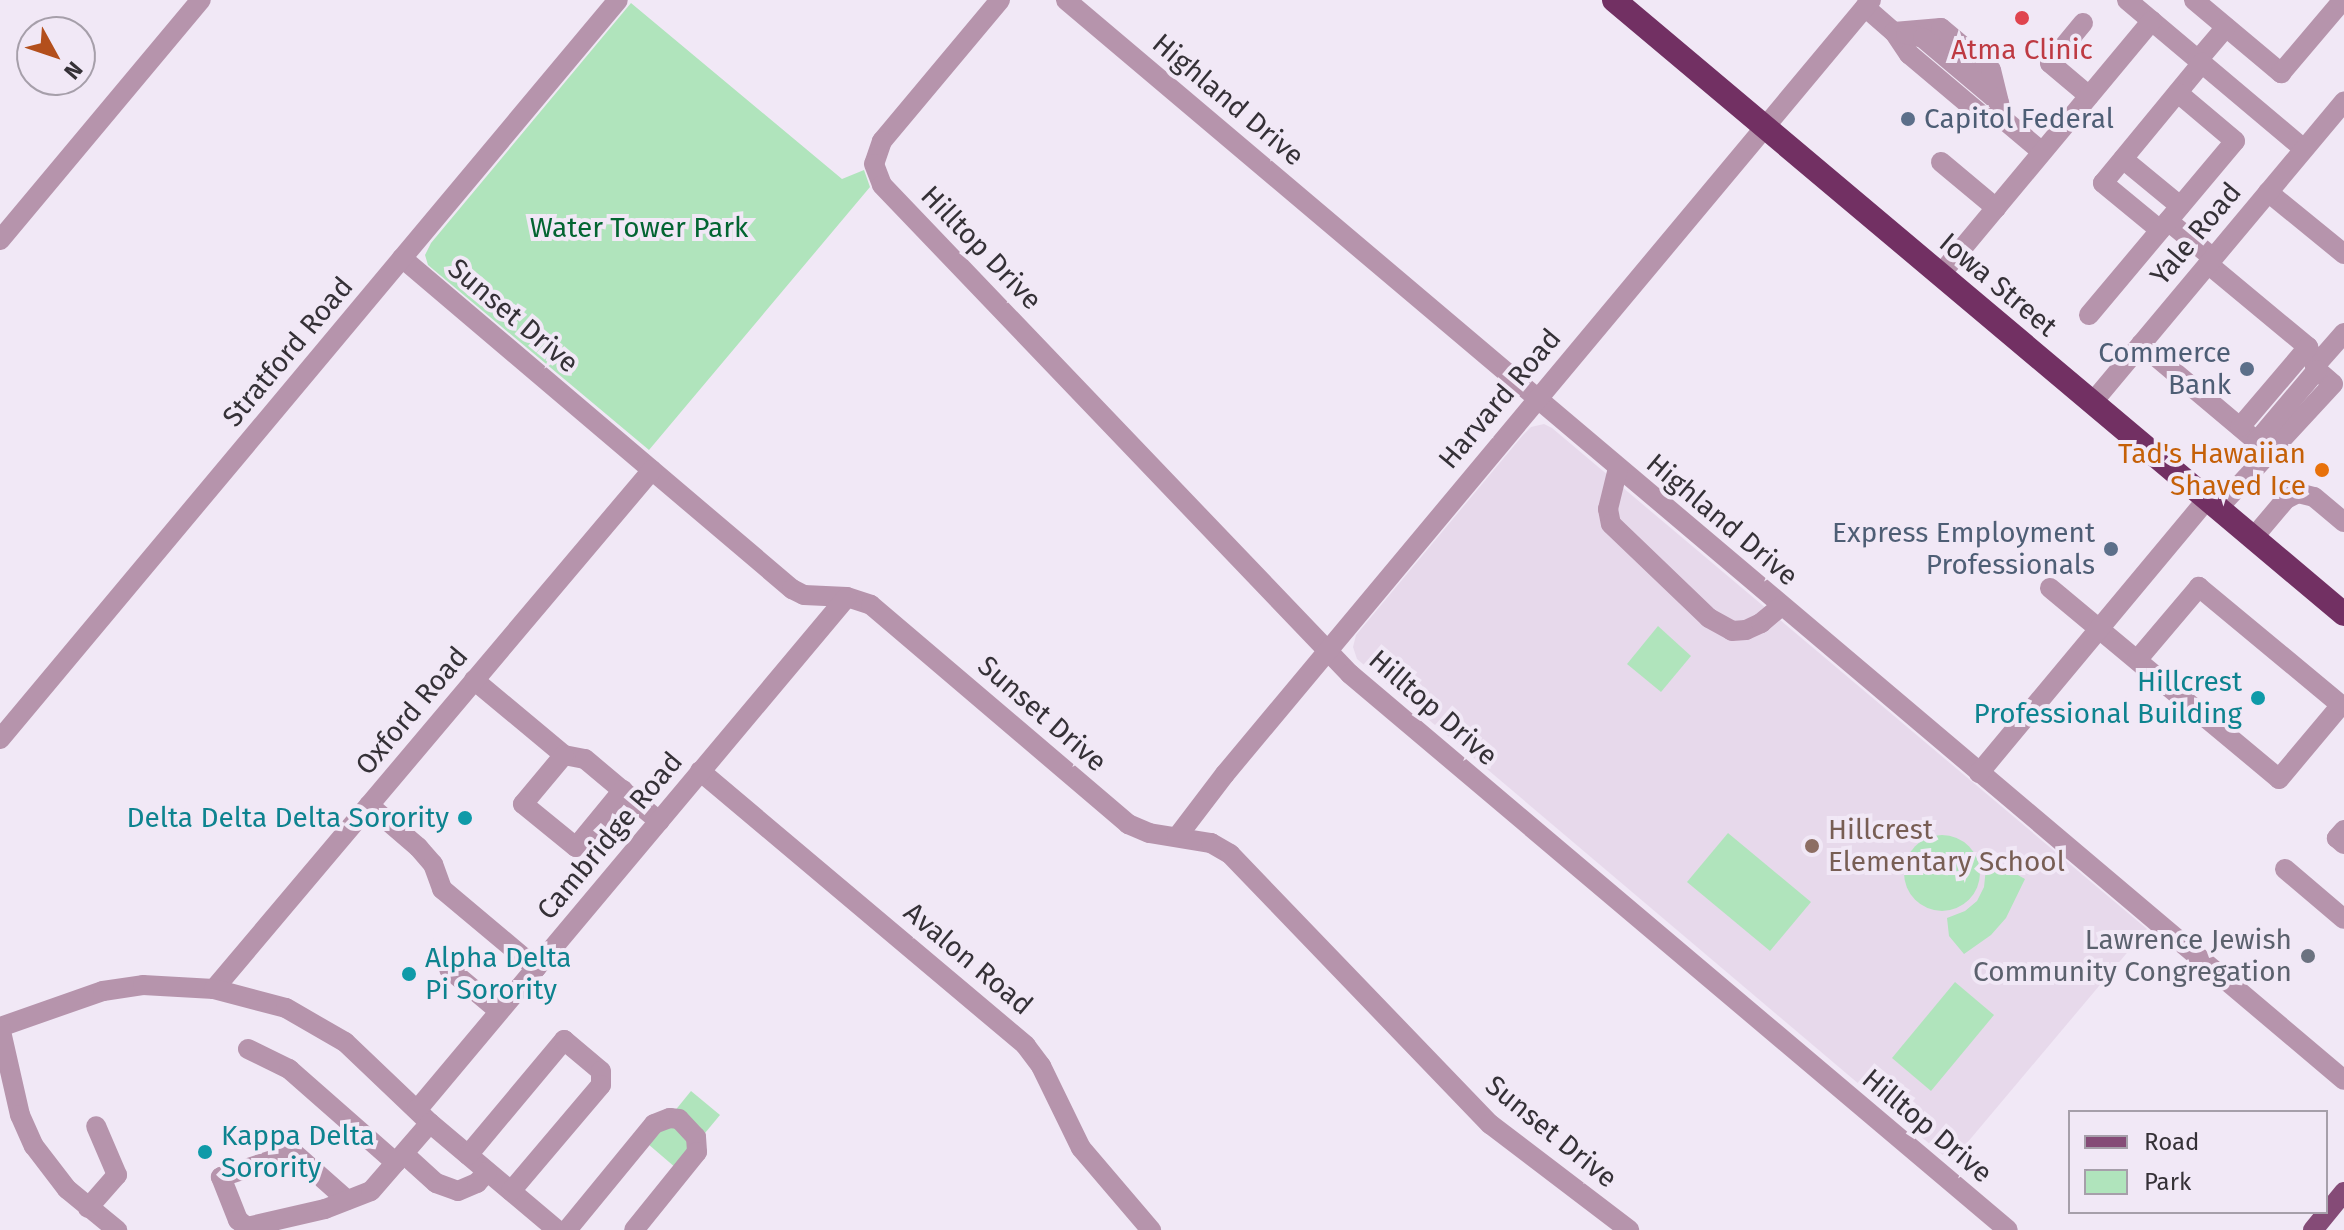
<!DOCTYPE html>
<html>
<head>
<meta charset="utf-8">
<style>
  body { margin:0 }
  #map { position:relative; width:2344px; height:1230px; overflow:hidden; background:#f1e8f6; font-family:"Fira Sans",sans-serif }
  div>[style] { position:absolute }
  .education>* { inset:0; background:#e7d9eb }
  .green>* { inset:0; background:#b0e4bc }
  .round { border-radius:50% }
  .minor>* { height:20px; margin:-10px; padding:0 10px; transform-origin:10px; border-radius:10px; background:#b694ac }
  .major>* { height:20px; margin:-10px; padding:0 10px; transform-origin:10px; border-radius:10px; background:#854b77 }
  .highway>* { height:24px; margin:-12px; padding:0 12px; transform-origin:12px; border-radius:12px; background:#723063 }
  .dots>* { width:22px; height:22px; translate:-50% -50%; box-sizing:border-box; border:4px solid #f1e8f6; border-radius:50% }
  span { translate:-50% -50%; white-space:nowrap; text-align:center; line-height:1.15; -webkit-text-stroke:8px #f1e8f6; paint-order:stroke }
  .health-label { font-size:28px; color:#be3a42 }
  .street-label { font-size:28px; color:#353137 }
  .service-label { font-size:28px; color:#4e5e75 }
  .left { translate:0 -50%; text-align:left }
  .right { translate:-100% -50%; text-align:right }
  .park-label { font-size:28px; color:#036532 }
  .food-label { font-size:28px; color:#c56008 }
  .culture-label { font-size:28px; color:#0d838f }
  .education-label { font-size:28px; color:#785e54 }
  .worship-label { font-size:28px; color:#5b616d }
  .legend { position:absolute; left:2068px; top:1110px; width:260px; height:104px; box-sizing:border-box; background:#f1e8f6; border:2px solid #a69faa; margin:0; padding:10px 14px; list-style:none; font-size:24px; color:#353137 }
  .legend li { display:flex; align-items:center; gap:16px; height:40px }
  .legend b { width:40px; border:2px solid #a69faa }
  .north { position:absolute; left:16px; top:16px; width:80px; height:80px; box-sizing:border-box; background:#f1e8f6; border:2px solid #a69faa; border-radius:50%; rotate:130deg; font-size:22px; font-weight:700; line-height:32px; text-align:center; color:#353137 }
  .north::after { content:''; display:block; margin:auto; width:28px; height:36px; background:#b34f1c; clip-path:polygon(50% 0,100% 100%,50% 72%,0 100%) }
</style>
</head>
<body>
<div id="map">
  <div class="education">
    <div style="clip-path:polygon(1544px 424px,1552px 428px,2147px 929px,1951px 1162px,1357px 659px,1353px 647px,1356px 635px,1523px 435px,1531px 427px)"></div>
  </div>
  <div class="green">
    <div style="clip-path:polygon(631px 3px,842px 179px,864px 170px,870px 187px,649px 450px,428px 265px,425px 255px,431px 243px)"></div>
    <div style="clip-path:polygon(1658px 626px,1691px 656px,1661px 692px,1627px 664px)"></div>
    <div style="clip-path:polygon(1728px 833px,1811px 902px,1770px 951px,1687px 882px)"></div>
    <div class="round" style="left:1904px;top:835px;width:76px;height:76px"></div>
    <div style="clip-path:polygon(1986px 868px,2007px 869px,2025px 879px,2006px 918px,1991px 935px,1964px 954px,1949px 936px,1947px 918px,1965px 911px,1977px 901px,1984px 887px)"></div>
    <div style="clip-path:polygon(1955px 982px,1994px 1015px,1931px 1091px,1892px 1058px)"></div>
    <div style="clip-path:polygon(691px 1091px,720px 1115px,676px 1168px,648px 1144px)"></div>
  </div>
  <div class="minor">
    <div style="left:1000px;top:0;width:184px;rotate:129.9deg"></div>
    <div style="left:882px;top:141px;width:24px;rotate:109deg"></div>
    <div style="left:874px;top:164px;width:22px;rotate:69deg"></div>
    <div style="left:882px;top:185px;width:677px;rotate:46.26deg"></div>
    <div style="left:1350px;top:674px;width:861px;rotate:40.2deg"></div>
    <div style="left:1066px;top:0;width:1673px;rotate:40.2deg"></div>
    <div style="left:2127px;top:0;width:231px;rotate:40.1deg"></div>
    <div style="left:2194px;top:0;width:114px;rotate:40deg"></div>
    <div style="left:2281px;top:73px;width:96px;rotate:-49.7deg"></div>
    <div style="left:1865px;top:7px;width:38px;rotate:41deg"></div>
    <div style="left:1894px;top:32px;width:47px;rotate:-4.9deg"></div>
    <div style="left:1941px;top:28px;width:65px;rotate:40deg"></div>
    <div style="left:1991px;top:70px;width:50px;rotate:76.2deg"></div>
    <div style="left:2003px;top:119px;width:51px;rotate:40.2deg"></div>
    <div style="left:2083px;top:23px;width:52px;rotate:129.5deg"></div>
    <div style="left:2050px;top:63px;width:51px;rotate:40.2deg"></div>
    <div style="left:1894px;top:32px;width:27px;rotate:56deg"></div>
    <div style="left:1909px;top:54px;width:99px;rotate:40.1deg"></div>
    <div style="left:1985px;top:118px;width:18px;rotate:3deg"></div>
    <div style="left:1906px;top:34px;width:17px;rotate:13deg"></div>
    <div style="left:1923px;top:38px;width:99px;rotate:40.1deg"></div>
    <div style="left:2198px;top:60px;width:43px;rotate:-49.7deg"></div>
    <div style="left:2123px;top:159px;width:74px;rotate:39.5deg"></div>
    <div style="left:1941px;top:162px;width:72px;rotate:39.9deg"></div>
    <div style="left:2268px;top:192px;width:98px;rotate:39.2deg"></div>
    <div style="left:2168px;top:221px;width:58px;rotate:39.4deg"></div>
    <div style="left:2160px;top:230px;width:74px;rotate:-140.5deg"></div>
    <div style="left:2103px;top:183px;width:156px;rotate:-50.5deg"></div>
    <div style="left:0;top:240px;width:313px;rotate:-50.1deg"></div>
    <div style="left:402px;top:258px;width:512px;rotate:40.32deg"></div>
    <div style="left:792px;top:589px;width:13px;rotate:27deg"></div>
    <div style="left:804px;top:595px;width:43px;rotate:2.7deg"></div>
    <div style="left:847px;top:597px;width:25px;rotate:18deg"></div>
    <div style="left:871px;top:605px;width:338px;rotate:40.4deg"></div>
    <div style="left:1128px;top:824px;width:23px;rotate:23deg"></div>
    <div style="left:1149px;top:833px;width:63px;rotate:9.2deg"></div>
    <div style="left:1211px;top:843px;width:22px;rotate:30deg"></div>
    <div style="left:1230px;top:854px;width:375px;rotate:46.1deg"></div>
    <div style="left:1490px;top:1124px;width:175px;rotate:37.3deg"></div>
    <div style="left:2208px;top:264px;width:130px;rotate:39.7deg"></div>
    <div style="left:2308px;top:347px;width:25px;rotate:69deg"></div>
    <div style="left:2317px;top:370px;width:21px;rotate:41deg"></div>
    <div style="left:2333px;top:384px;width:169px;rotate:132.8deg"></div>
    <div style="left:1940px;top:275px;width:331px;rotate:-50.2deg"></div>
    <div style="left:2089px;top:315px;width:227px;rotate:-50deg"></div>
    <div style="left:2235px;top:141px;width:75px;rotate:-139.9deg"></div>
    <div style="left:2141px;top:344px;width:166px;rotate:40.1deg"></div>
    <div style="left:2315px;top:366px;width:44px;rotate:-48.7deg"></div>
    <div style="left:2092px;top:403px;width:393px;rotate:-50.1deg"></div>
    <div style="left:2240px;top:427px;width:105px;rotate:-49.6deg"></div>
    <div style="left:2257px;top:441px;width:93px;rotate:-49.8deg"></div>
    <div style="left:1618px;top:468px;width:42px;rotate:103.7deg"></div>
    <div style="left:1608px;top:509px;width:15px;rotate:79deg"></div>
    <div style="left:1611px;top:524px;width:136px;rotate:43.8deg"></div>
    <div style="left:1709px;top:618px;width:26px;rotate:29deg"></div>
    <div style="left:1732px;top:631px;width:14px;rotate:-4deg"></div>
    <div style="left:1746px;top:630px;width:17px;rotate:-25deg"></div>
    <div style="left:1761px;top:623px;width:26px;rotate:-40deg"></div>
    <div style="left:2253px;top:538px;width:51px;rotate:-49.8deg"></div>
    <div style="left:2286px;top:499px;width:13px;rotate:-27deg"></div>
    <div style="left:2298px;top:493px;width:16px;rotate:14deg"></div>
    <div style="left:2314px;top:497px;width:39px;rotate:40deg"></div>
    <div style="left:2050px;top:588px;width:298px;rotate:39.8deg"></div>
    <div style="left:2279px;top:779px;width:97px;rotate:-50deg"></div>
    <div style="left:2341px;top:705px;width:185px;rotate:-140.3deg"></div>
    <div style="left:2199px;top:587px;width:96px;rotate:130.3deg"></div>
    <div style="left:474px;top:680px;width:117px;rotate:39.8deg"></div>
    <div style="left:564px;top:755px;width:21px;rotate:11deg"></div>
    <div style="left:585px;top:759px;width:97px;rotate:40deg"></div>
    <div style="left:0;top:739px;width:963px;rotate:-50.1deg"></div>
    <div style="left:564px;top:755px;width:64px;rotate:129.9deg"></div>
    <div style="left:523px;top:804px;width:68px;rotate:39.1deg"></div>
    <div style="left:576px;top:847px;width:74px;rotate:-50.5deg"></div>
    <div style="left:700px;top:771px;width:426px;rotate:40.1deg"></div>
    <div style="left:1026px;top:1046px;width:25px;rotate:53deg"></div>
    <div style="left:1041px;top:1066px;width:91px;rotate:64deg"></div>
    <div style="left:1081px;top:1148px;width:108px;rotate:49.5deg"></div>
    <div style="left:1979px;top:773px;width:356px;rotate:-50.2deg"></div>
    <div style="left:369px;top:805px;width:65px;rotate:40.6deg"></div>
    <div style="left:418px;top:847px;width:23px;rotate:49deg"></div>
    <div style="left:433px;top:864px;width:27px;rotate:70deg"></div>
    <div style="left:442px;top:889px;width:123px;rotate:40deg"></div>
    <div style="left:2344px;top:830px;width:11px;rotate:131deg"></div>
    <div style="left:2337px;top:838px;width:9px;rotate:41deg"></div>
    <div style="left:1177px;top:837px;width:79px;rotate:-52.7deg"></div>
    <div style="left:1225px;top:774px;width:1008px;rotate:-50.15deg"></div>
    <div style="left:2285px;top:869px;width:77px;rotate:40.3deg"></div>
    <div style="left:449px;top:969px;width:65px;rotate:40deg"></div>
    <div style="left:214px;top:989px;width:679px;rotate:-49.84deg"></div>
    <div style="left:0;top:1027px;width:109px;rotate:-19.3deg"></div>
    <div style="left:103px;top:991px;width:40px;rotate:-8.5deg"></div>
    <div style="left:143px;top:985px;width:71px;rotate:3.2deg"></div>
    <div style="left:214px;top:989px;width:74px;rotate:14.8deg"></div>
    <div style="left:286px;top:1008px;width:68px;rotate:30deg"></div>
    <div style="left:345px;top:1042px;width:117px;rotate:43.6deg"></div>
    <div style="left:430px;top:1123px;width:166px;rotate:40.1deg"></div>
    <div style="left:0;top:1027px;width:90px;rotate:77.2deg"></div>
    <div style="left:20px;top:1115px;width:34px;rotate:66deg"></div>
    <div style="left:34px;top:1146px;width:54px;rotate:52.5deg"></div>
    <div style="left:67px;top:1189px;width:65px;rotate:39.4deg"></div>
    <div style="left:248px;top:1049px;width:46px;rotate:26deg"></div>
    <div style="left:289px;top:1069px;width:142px;rotate:41.3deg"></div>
    <div style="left:417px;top:1110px;width:669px;rotate:-50.03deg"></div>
    <div style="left:404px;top:1154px;width:43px;rotate:42.2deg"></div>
    <div style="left:436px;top:1183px;width:23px;rotate:20deg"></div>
    <div style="left:458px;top:1191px;width:21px;rotate:-23deg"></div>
    <div style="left:477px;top:1183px;width:15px;rotate:-48deg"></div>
    <div style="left:468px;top:1155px;width:150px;rotate:-50.1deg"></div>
    <div style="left:564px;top:1040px;width:48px;rotate:40deg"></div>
    <div style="left:601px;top:1071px;width:14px;rotate:90deg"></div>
    <div style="left:601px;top:1085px;width:139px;rotate:130.3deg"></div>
    <div style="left:347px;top:1200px;width:71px;rotate:-138.4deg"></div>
    <div style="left:294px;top:1153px;width:77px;rotate:161.8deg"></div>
    <div style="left:221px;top:1177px;width:46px;rotate:68.4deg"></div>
    <div style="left:238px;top:1220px;width:11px;rotate:38deg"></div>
    <div style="left:247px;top:1227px;width:80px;rotate:-13deg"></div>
    <div style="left:325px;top:1209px;width:49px;rotate:-21.4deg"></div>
    <div style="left:371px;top:1191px;width:90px;rotate:-49.1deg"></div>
    <div style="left:88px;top:1208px;width:44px;rotate:-48.7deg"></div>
    <div style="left:117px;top:1175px;width:53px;rotate:-113.2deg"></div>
    <div style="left:567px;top:1230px;width:137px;rotate:-50.6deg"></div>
    <div style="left:654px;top:1124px;width:17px;rotate:-21deg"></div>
    <div style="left:670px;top:1118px;width:9px;rotate:6deg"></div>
    <div style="left:679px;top:1119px;width:25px;rotate:47deg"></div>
    <div style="left:696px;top:1137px;width:15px;rotate:86deg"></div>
    <div style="left:697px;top:1152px;width:100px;rotate:128.9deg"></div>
  </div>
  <div class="major">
    <div style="left:2313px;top:1230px;width:49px;rotate:-50.8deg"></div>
  </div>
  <div class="highway">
    <div style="left:1614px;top:0;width:954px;rotate:40.07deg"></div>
  </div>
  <div class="dots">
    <div style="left:2022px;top:18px;background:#e0444e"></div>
    <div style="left:1908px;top:119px;background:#5c6f8a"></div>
    <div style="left:2247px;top:369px;background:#5c6f8a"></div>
    <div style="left:2322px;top:470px;background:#e8710a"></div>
    <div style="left:2111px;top:549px;background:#5c6f8a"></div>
    <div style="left:2258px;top:698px;background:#0f9aa8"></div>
    <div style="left:465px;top:818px;background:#0f9aa8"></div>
    <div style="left:1812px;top:846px;background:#8d6e63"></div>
    <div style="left:2308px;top:956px;background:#6b7280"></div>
    <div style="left:409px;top:974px;background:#0f9aa8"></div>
    <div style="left:205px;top:1152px;background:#0f9aa8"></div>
  </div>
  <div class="health-label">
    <span style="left:2022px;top:50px">Atma Clinic</span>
  </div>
  <div class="street-label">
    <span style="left:1228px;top:100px;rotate:40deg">Highland Drive</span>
    <span style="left:2196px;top:234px;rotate:-50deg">Yale Road</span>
    <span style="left:981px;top:248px;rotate:46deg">Hilltop Drive</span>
    <span style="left:1998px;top:285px;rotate:40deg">Iowa Street</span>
    <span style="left:513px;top:316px;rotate:40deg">Sunset Drive</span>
    <span style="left:288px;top:352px;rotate:-50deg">Stratford Road</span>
    <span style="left:1500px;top:399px;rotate:-50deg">Harvard Road</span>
    <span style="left:1722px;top:520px;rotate:40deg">Highland Drive</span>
    <span style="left:1433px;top:708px;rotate:41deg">Hilltop Drive</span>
    <span style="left:412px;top:711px;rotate:-50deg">Oxford Road</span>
    <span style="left:1042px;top:714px;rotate:41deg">Sunset Drive</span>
    <span style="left:610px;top:836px;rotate:-50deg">Cambridge Road</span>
    <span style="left:968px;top:959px;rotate:40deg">Avalon Road</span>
    <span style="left:1927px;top:1126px;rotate:40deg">Hilltop Drive</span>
    <span style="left:1551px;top:1132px;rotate:39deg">Sunset Drive</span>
  </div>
  <div class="service-label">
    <span class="left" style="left:1924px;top:119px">Capitol Federal</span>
    <span class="right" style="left:2231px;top:369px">Commerce<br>Bank</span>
    <span class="right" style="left:2095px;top:549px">Express Employment<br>Professionals</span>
  </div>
  <div class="park-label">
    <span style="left:639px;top:228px">Water Tower Park</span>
  </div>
  <div class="food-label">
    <span class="right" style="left:2306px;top:470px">Tad's Hawaiian<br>Shaved Ice</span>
  </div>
  <div class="culture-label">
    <span class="right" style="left:2242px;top:698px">Hillcrest<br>Professional Building</span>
    <span class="right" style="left:449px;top:818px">Delta Delta Delta Sorority</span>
    <span class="left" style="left:425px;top:974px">Alpha Delta<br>Pi Sorority</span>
    <span class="left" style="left:221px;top:1152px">Kappa Delta<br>Sorority</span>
  </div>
  <div class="education-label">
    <span class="left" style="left:1828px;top:846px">Hillcrest<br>Elementary School</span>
  </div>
  <div class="worship-label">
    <span class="right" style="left:2292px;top:956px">Lawrence Jewish<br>Community Congregation</span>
  </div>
  <ul class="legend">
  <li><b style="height:10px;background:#854b77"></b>Road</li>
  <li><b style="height:22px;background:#b0e4bc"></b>Park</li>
  </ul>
  <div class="north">N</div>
</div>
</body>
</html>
